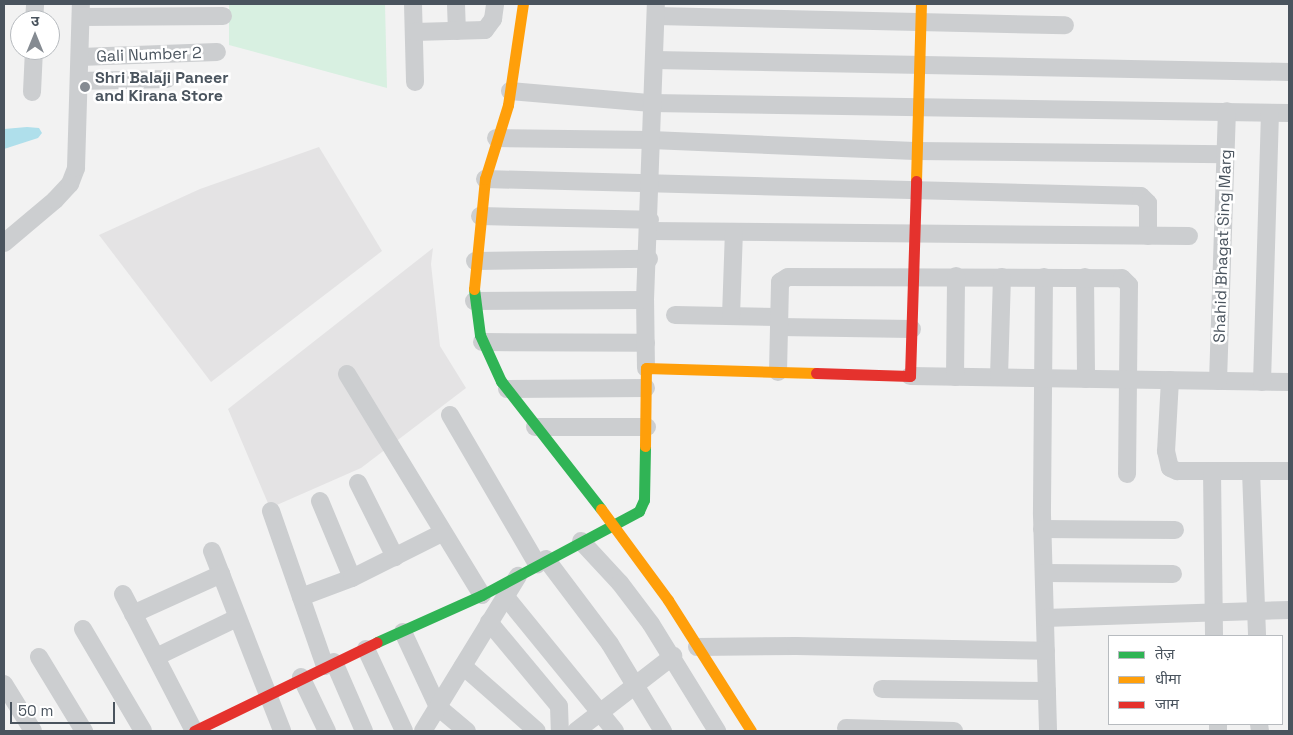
<!DOCTYPE html>
<html>
<head>
<meta charset="utf-8">
<style>
  body { margin:0 }
  #map { position:relative; width:1293px; height:735px; overflow:hidden; background:#f2f2f2; font-family:"Space Grotesk","Noto Sans Devanagari",sans-serif }
  div>[style] { position:absolute }
  .education>* { inset:0; background:#e4e3e4 }
  .green>* { inset:0; background:#d8f0e1 }
  .water>* { inset:0; background:#afdfeb }
  .street>* { height:18px; margin:-9px; padding:0 9px; transform-origin:9px; border-radius:9px; background:#ccced0 }
  .fast>* { height:11px; margin:-5.5px; padding:0 5.5px; transform-origin:5.5px; border-radius:5.5px; background:#30b455 }
  .slow>* { height:11px; margin:-5.5px; padding:0 5.5px; transform-origin:5.5px; border-radius:5.5px; background:#ff9f0a }
  .jam>* { height:11px; margin:-5.5px; padding:0 5.5px; transform-origin:5.5px; border-radius:5.5px; background:#e5322d }
  .dots>* { width:14px; height:14px; translate:-50% -50%; box-sizing:border-box; border:2px solid #fff; border-radius:50% }
  span { translate:-50% -50%; white-space:nowrap; text-align:center; line-height:1.15; -webkit-text-stroke:5px #fff; paint-order:stroke }
  .street-label { font-size:16px; color:#4a545e }
  .poi-label { font-size:16px; color:#4a545e; font-weight:700 }
  .left { translate:0 -50%; text-align:left }
  .frame { position:absolute; inset:0; border:5px solid #4a545e; pointer-events:none }
  .legend { position:absolute; left:1108px; top:635px; width:175px; height:90px; box-sizing:border-box; background:#fff; border:1px solid #b7bbbf; margin:0; padding:6px 9px; list-style:none; font-size:15px; color:#4a545e }
  .legend li { display:flex; align-items:center; gap:10px; height:25px }
  .legend b { width:25px; border:1px solid #b7bbbf }
  .north { position:absolute; left:10px; top:10px; width:50px; height:50px; box-sizing:border-box; background:#fff; border:1px solid #b7bbbf; border-radius:50%; rotate:0deg; font-size:14px; font-weight:700; line-height:20px; text-align:center; color:#4a545e }
  .north::after { content:''; display:block; margin:auto; width:18px; height:22px; background:#858b92; clip-path:polygon(50% 0,100% 100%,50% 72%,0 100%) }
  .scale { position:absolute; left:10px; top:702px; width:105px; height:22px; box-sizing:border-box; border:2px solid #4a545e; border-top:0; padding-left:6px; font-size:15px; line-height:18px; white-space:nowrap; color:#4a545e; -webkit-text-stroke:4px #fff; paint-order:stroke }
</style>
</head>
<body>
<div id="map">
  <div class="education">
    <div style="clip-path:polygon(319px 147px,382px 251px,211px 382px,99px 235px,200px 189px)"></div>
    <div style="clip-path:polygon(433px 248px,431px 264px,440px 346px,466px 388px,361px 468px,270px 508px,228px 409px)"></div>
  </div>
  <div class="green">
    <div style="clip-path:polygon(229px 4px,385px 4px,387px 88px,229px 45px)"></div>
  </div>
  <div class="water">
    <div style="clip-path:polygon(27px 127px,39px 128px,42px 133px,38px 138px,4px 149px,4px 129px)"></div>
  </div>
  <div class="street">
    <div style="left:413px;top:4px;width:78px;rotate:88.5deg"></div>
    <div style="left:456px;top:4px;width:27px;rotate:88deg"></div>
    <div style="left:656px;top:16px;width:409px;rotate:1.3deg"></div>
    <div style="left:81px;top:17px;width:142px;rotate:-0.4deg"></div>
    <div style="left:34px;top:20px;width:16px;rotate:-86deg"></div>
    <div style="left:414px;top:32px;width:71px;rotate:-1.6deg"></div>
    <div style="left:485px;top:30px;width:14px;rotate:-54deg"></div>
    <div style="left:493px;top:19px;width:15px;rotate:-82deg"></div>
    <div style="left:80px;top:57px;width:137px;rotate:-2.1deg"></div>
    <div style="left:654px;top:60px;width:635px;rotate:1.08deg"></div>
    <div style="left:79px;top:81px;width:88px;rotate:-1.3deg"></div>
    <div style="left:510px;top:91px;width:142px;rotate:4.9deg"></div>
    <div style="left:651px;top:103px;width:638px;rotate:0.9deg"></div>
    <div style="left:32px;top:92px;width:42px;rotate:-87.3deg"></div>
    <div style="left:496px;top:138px;width:155px;rotate:0.7deg"></div>
    <div style="left:651px;top:140px;width:264px;rotate:2.4deg"></div>
    <div style="left:915px;top:151px;width:311px;rotate:0.6deg"></div>
    <div style="left:485px;top:179px;width:656px;rotate:1.48deg"></div>
    <div style="left:1141px;top:196px;width:10px;rotate:45deg"></div>
    <div style="left:1148px;top:203px;width:33px;rotate:90deg"></div>
    <div style="left:480px;top:216px;width:170px;rotate:1.3deg"></div>
    <div style="left:649px;top:231px;width:540px;rotate:0.53deg"></div>
    <div style="left:4px;top:243px;width:67px;rotate:-40.1deg"></div>
    <div style="left:55px;top:200px;width:22px;rotate:-47deg"></div>
    <div style="left:70px;top:184px;width:17px;rotate:-69deg"></div>
    <div style="left:76px;top:168px;width:164px;rotate:-88.3deg"></div>
    <div style="left:475px;top:261px;width:174px;rotate:-0.7deg"></div>
    <div style="left:1044px;top:277px;width:238px;rotate:90.5deg"></div>
    <div style="left:1042px;top:515px;width:216px;rotate:88.4deg"></div>
    <div style="left:1085px;top:277px;width:102px;rotate:89.4deg"></div>
    <div style="left:474px;top:301px;width:171px;rotate:-0.3deg"></div>
    <div style="left:675px;top:315px;width:104px;rotate:1.1deg"></div>
    <div style="left:731px;top:316px;width:84px;rotate:-88deg"></div>
    <div style="left:779px;top:327px;width:133px;rotate:0.9deg"></div>
    <div style="left:482px;top:342px;width:164px;rotate:0.3deg"></div>
    <div style="left:646px;top:368px;width:68px;rotate:-90.8deg"></div>
    <div style="left:645px;top:300px;width:296px;rotate:-87.9deg"></div>
    <div style="left:778px;top:372px;width:90px;rotate:-88.7deg"></div>
    <div style="left:780px;top:282px;width:9px;rotate:-32deg"></div>
    <div style="left:788px;top:277px;width:334px;rotate:0.2deg"></div>
    <div style="left:1122px;top:278px;width:10px;rotate:45deg"></div>
    <div style="left:1129px;top:285px;width:189px;rotate:90.6deg"></div>
    <div style="left:347px;top:374px;width:259px;rotate:58.6deg"></div>
    <div style="left:910px;top:376px;width:379px;rotate:0.9deg"></div>
    <div style="left:955px;top:377px;width:101px;rotate:-89.4deg"></div>
    <div style="left:999px;top:377px;width:100px;rotate:-88.3deg"></div>
    <div style="left:1170px;top:380px;width:71px;rotate:93.2deg"></div>
    <div style="left:1166px;top:451px;width:17px;rotate:77deg"></div>
    <div style="left:1170px;top:468px;width:8px;rotate:23deg"></div>
    <div style="left:1177px;top:471px;width:112px"></div>
    <div style="left:1218px;top:381px;width:270px;rotate:-88.1deg"></div>
    <div style="left:1262px;top:382px;width:269px;rotate:-88.3deg"></div>
    <div style="left:507px;top:389px;width:139px;rotate:-0.4deg"></div>
    <div style="left:450px;top:415px;width:173px;rotate:59.7deg"></div>
    <div style="left:535px;top:427px;width:112px"></div>
    <div style="left:1212px;top:471px;width:165px;rotate:89.3deg"></div>
    <div style="left:1251px;top:471px;width:165px;rotate:87.9deg"></div>
    <div style="left:358px;top:483px;width:83px;rotate:63.4deg"></div>
    <div style="left:320px;top:501px;width:83px;rotate:67.4deg"></div>
    <div style="left:271px;top:511px;width:164px;rotate:70.8deg"></div>
    <div style="left:1042px;top:529px;width:133px;rotate:0.4deg"></div>
    <div style="left:581px;top:541px;width:57px;rotate:47.1deg"></div>
    <div style="left:620px;top:583px;width:51px;rotate:52.9deg"></div>
    <div style="left:651px;top:624px;width:126px;rotate:58.3deg"></div>
    <div style="left:212px;top:551px;width:193px;rotate:68.7deg"></div>
    <div style="left:546px;top:559px;width:106px;rotate:53deg"></div>
    <div style="left:610px;top:644px;width:102px;rotate:58.7deg"></div>
    <div style="left:1044px;top:573px;width:129px;rotate:0.4deg"></div>
    <div style="left:123px;top:594px;width:154px;rotate:62.6deg"></div>
    <div style="left:505px;top:596px;width:174px;rotate:50.8deg"></div>
    <div style="left:301px;top:597px;width:54px;rotate:-20.4deg"></div>
    <div style="left:352px;top:578px;width:101px;rotate:-26.6deg"></div>
    <div style="left:133px;top:614px;width:97px;rotate:-24.4deg"></div>
    <div style="left:1045px;top:618px;width:244px;rotate:-1.9deg"></div>
    <div style="left:489px;top:622px;width:109px;rotate:50.2deg"></div>
    <div style="left:559px;top:706px;width:25px;rotate:88deg"></div>
    <div style="left:83px;top:629px;width:118px;rotate:59.5deg"></div>
    <div style="left:403px;top:632px;width:83px;rotate:65deg"></div>
    <div style="left:438px;top:707px;width:38px;rotate:40deg"></div>
    <div style="left:697px;top:647px;width:99px;rotate:-0.6deg"></div>
    <div style="left:796px;top:646px;width:250px;rotate:1.1deg"></div>
    <div style="left:366px;top:649px;width:90px;rotate:65.1deg"></div>
    <div style="left:39px;top:657px;width:87px;rotate:58.7deg"></div>
    <div style="left:156px;top:657px;width:90px;rotate:-25.7deg"></div>
    <div style="left:334px;top:662px;width:75px;rotate:66.5deg"></div>
    <div style="left:463px;top:666px;width:98px;rotate:41.3deg"></div>
    <div style="left:301px;top:677px;width:60px;rotate:64.3deg"></div>
    <div style="left:4px;top:684px;width:55px;rotate:58.3deg"></div>
    <div style="left:882px;top:689px;width:165px;rotate:0.7deg"></div>
    <div style="left:1218px;top:724px;width:7px;rotate:90deg"></div>
    <div style="left:1259px;top:724px;width:7px;rotate:82deg"></div>
    <div style="left:846px;top:728px;width:108px;rotate:1.6deg"></div>
    <div style="left:423px;top:731px;width:182px;rotate:-58.5deg"></div>
    <div style="left:576px;top:731px;width:123px;rotate:-37.7deg"></div>
  </div>
  <div class="fast">
    <div style="left:474px;top:289px;width:46px;rotate:82.6deg"></div>
    <div style="left:480px;top:335px;width:51px;rotate:65.5deg"></div>
    <div style="left:501px;top:381px;width:162px;rotate:52deg"></div>
    <div style="left:377px;top:642px;width:115px;rotate:-24.1deg"></div>
    <div style="left:482px;top:595px;width:178px;rotate:-28.1deg"></div>
    <div style="left:639px;top:511px;width:12px;rotate:-66deg"></div>
    <div style="left:644px;top:500px;width:54px;rotate:-88.9deg"></div>
  </div>
  <div class="slow">
    <div style="left:916px;top:181px;width:177px;rotate:-88.4deg"></div>
    <div style="left:474px;top:289px;width:111px;rotate:-84.3deg"></div>
    <div style="left:485px;top:179px;width:77px;rotate:-72.7deg"></div>
    <div style="left:508px;top:105px;width:102px;rotate:-81.6deg"></div>
    <div style="left:645px;top:446px;width:78px;rotate:-89.3deg"></div>
    <div style="left:646px;top:368px;width:170px;rotate:1.7deg"></div>
    <div style="left:601px;top:509px;width:113px;rotate:53.6deg"></div>
    <div style="left:668px;top:600px;width:155px;rotate:57.6deg"></div>
  </div>
  <div class="jam">
    <div style="left:816px;top:373px;width:94px;rotate:1.8deg"></div>
    <div style="left:910px;top:376px;width:195px;rotate:-88.2deg"></div>
    <div style="left:194px;top:731px;width:203px;rotate:-25.9deg"></div>
  </div>
  <div class="dots">
    <div style="left:85px;top:87px;background:#858b92"></div>
  </div>
  <div class="street-label">
    <span style="left:149px;top:55px;rotate:-2deg">Gali Number 2</span>
    <span style="left:1223px;top:246px;rotate:-88deg">Shahid Bhagat Sing Marg</span>
  </div>
  <div class="poi-label">
    <span class="left" style="left:95px;top:87px">Shri Balaji Paneer<br>and Kirana Store</span>
  </div>
  <div class="frame"></div>
  <ul class="legend">
  <li><b style="height:6px;background:#30b455"></b>तेज़</li>
  <li><b style="height:6px;background:#ff9f0a"></b>धीमा</li>
  <li><b style="height:6px;background:#e5322d"></b>जाम</li>
  </ul>
  <div class="north">उ</div>
  <div class="scale">50 m</div>
</div>
</body>
</html>
